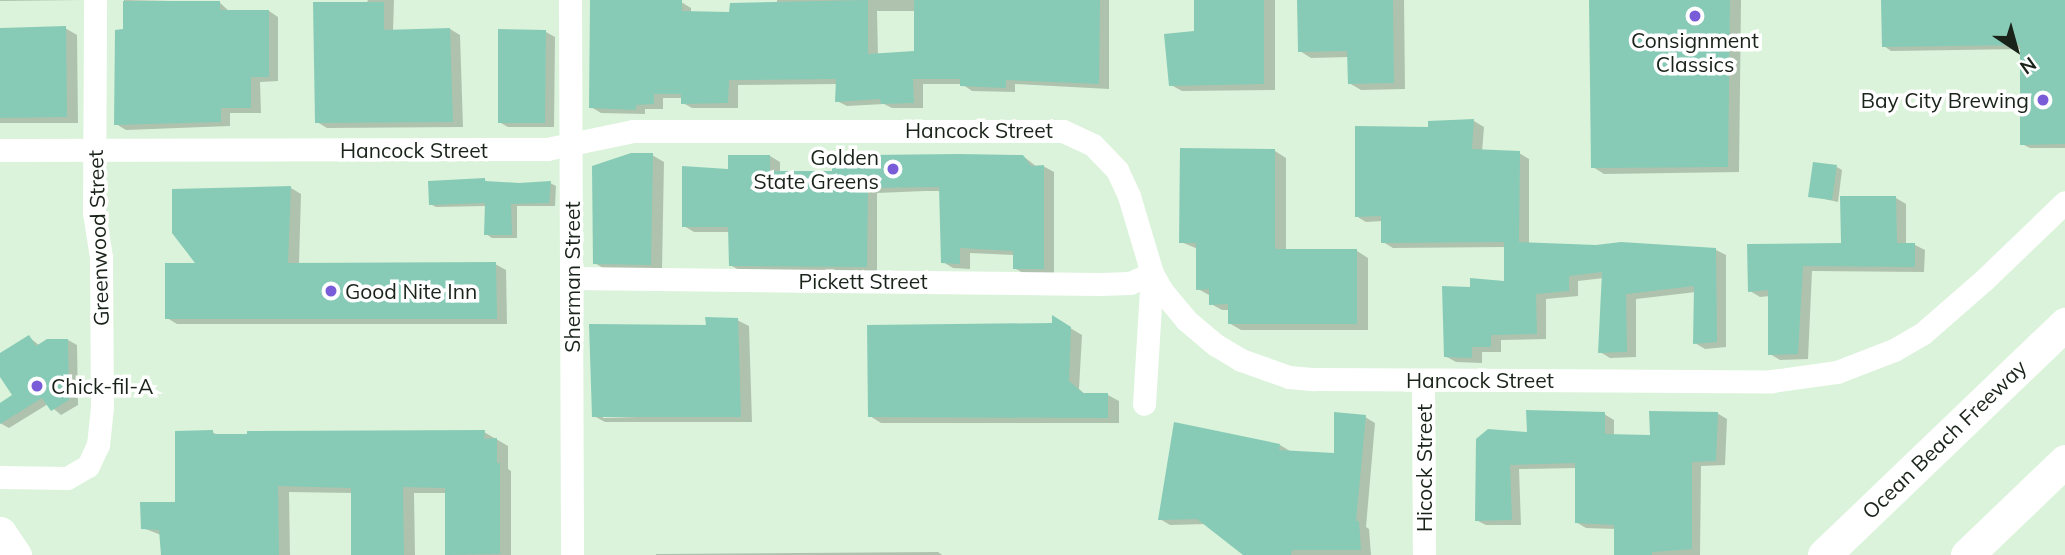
<!DOCTYPE html>
<html>
<head>
<meta charset="utf-8">
<style>
  body { margin:0 }
  #map { position:relative; width:2065px; height:555px; overflow:hidden; background:#dbf3da; font-family:Mulish,sans-serif }
  div>[style] { position:absolute }
  .shadow>* { inset:0; background:#0003 }
  .building>* { inset:0; background:#87cbb6 }
  .minor>* { height:23px; margin:-11.5px; padding:0 11.5px; transform-origin:11.5px; border-radius:11.5px; background:#fff }
  .highway>* { height:33px; margin:-16.5px; padding:0 16.5px; transform-origin:16.5px; border-radius:16.5px; background:#fff }
  .dots>* { width:19px; height:19px; translate:-50% -50%; box-sizing:border-box; border:4px solid #fff; border-radius:50% }
  span { translate:-50% -50%; white-space:nowrap; text-align:center; line-height:1.15; -webkit-text-stroke:7px #fff; paint-order:stroke }
  .poi-label { font-size:21px; color:#1a231a }
  .right { translate:-100% -50%; text-align:right }
  .left { translate:0 -50%; text-align:left }
  .street-label { font-size:21px; color:#1a231a }
  .north { position:absolute; left:1981px; top:14px; width:70px; height:70px; -webkit-text-stroke:5px #fff; paint-order:stroke; rotate:144deg; font-size:19px; font-weight:700; line-height:28px; text-align:center; color:#1a231a }
  .north::after { content:''; display:block; margin:auto; width:24px; height:32px; background:#1a231a; clip-path:polygon(50% 0,100% 100%,50% 72%,0 100%) }
</style>
</head>
<body>
<div id="map">
  <div class="shadow">
    <div style="clip-path:polygon(0 0,82px 0,0 1px)"></div>
    <div style="clip-path:polygon(124px 0,219px 2px,229px 11px,269px 11px,278px 17px,278px 81px,260px 82px,261px 113px,230px 113px,230px 126px,126px 130px,116px 124px,125px 31px)"></div>
    <div style="clip-path:polygon(368px 0,394px 0,393px 31px,450px 29px,460px 35px,463px 127px,327px 128px,317px 122px)"></div>
    <div style="clip-path:polygon(evenodd,592px 0,681px 2px,691px 8px,691px 13px,731px 14px,777px 6px,777px 0,1109px 0,1109px 89px,1015px 84px,1015px 92px,972px 91px,962px 84px,923px 84px,923px 108px,892px 108px,884px 104px,847px 106px,837px 101px,837px 84px,738px 85px,738px 108px,692px 108px,683px 103px,683px 98px,663px 98px,663px 109px,645px 109px,645px 114px,601px 113px,591px 107px,592px 0,877px 11px,915px 11px,915px 53px,878px 55px,877px 11px)"></div>
    <div style="clip-path:polygon(1196px 0,1275px 0,1275px 90px,1182px 91px,1171px 85px,1196px 32px)"></div>
    <div style="clip-path:polygon(1300px 0,1404px 0,1405px 89px,1361px 90px,1349px 83px,1349px 57px,1311px 58px,1300px 51px)"></div>
    <div style="clip-path:polygon(1591px 0,1741px 0,1739px 172px,1604px 174px,1593px 167px)"></div>
    <div style="clip-path:polygon(1883px 0,2065px 0,2065px 148px,2030px 148px,2022px 144px,2022px 49px,1891px 51px,1884px 46px)"></div>
    <div style="clip-path:polygon(65px 28px,77px 35px,78px 123px,0 123px,0 30px)"></div>
    <div style="clip-path:polygon(546px 32px,555px 37px,554px 127px,508px 127px,499px 122px)"></div>
    <div style="clip-path:polygon(1474px 121px,1484px 127px,1482px 152px,1519px 153px,1529px 159px,1529px 244px,1716px 250px,1726px 255px,1726px 347px,1705px 349px,1695px 343px,1696px 292px,1636px 299px,1636px 357px,1610px 358px,1600px 352px,1604px 278px,1578px 281px,1578px 296px,1546px 299px,1546px 339px,1501px 340px,1501px 352px,1482px 352px,1482px 363px,1456px 362px,1445px 356px,1472px 289px,1506px 283px,1506px 247px,1393px 248px,1383px 242px,1383px 221px,1366px 222px,1356px 216px,1430px 129px)"></div>
    <div style="clip-path:polygon(1275px 151px,1286px 158px,1286px 250px,1357px 251px,1368px 258px,1368px 330px,1241px 330px,1229px 323px,1230px 310px,1222px 310px,1211px 304px,1209px 295px,1198px 289px,1198px 249px,1181px 242px)"></div>
    <div style="clip-path:polygon(652px 155px,664px 162px,662px 270px,606px 270px,595px 263px)"></div>
    <div style="clip-path:polygon(770px 156px,780px 162px,780px 173px,834px 173px,1023px 156px,1037px 167px,1043px 166px,1054px 172px,1054px 274px,1025px 274px,1014px 268px,1014px 255px,970px 253px,970px 269px,953px 268px,943px 262px,941px 191px,925px 191px,877px 193px,877px 271px,741px 271px,730px 265px,730px 232px,694px 232px,684px 226px,730px 170px)"></div>
    <div style="clip-path:polygon(1837px 167px,1842px 170px,1838px 202px,1810px 196px)"></div>
    <div style="clip-path:polygon(484px 180px,490px 183px,550px 183px,556px 186px,555px 206px,517px 206px,517px 238px,492px 238px,486px 234px,486px 206px,436px 207px,430px 204px)"></div>
    <div style="clip-path:polygon(291px 188px,301px 194px,299px 264px,495px 264px,506px 270px,507px 324px,177px 324px,167px 318px,198px 264px)"></div>
    <div style="clip-path:polygon(1896px 198px,1906px 204px,1906px 245px,1915px 245px,1925px 250px,1924px 272px,1812px 271px,1808px 359px,1780px 360px,1770px 354px,1770px 296px,1760px 297px,1750px 291px,1843px 245px)"></div>
    <div style="clip-path:polygon(1053px 318px,1082px 335px,1079px 389px,1086px 395px,1108px 395px,1119px 401px,1119px 423px,881px 423px,870px 416px,1054px 325px)"></div>
    <div style="clip-path:polygon(evenodd,737px 320px,749px 326px,752px 422px,605px 422px,594px 416px,708px 327px,737px 320px,603px 414px,669px 416px,603px 418px,603px 414px)"></div>
    <div style="clip-path:polygon(29px 337px,40px 346px,68px 340px,77px 345px,78px 405px,61px 415px,48px 404px,9px 428px,0 423px,0 405px,14px 396px,0 373px,0 355px)"></div>
    <div style="clip-path:polygon(1717px 413px,1727px 419px,1725px 465px,1701px 466px,1700px 555px,1616px 555px,1616px 529px,1586px 528px,1576px 522px,1577px 468px,1519px 469px,1521px 525px,1486px 525px,1476px 520px,1528px 434px,1604px 414px,1614px 420px,1614px 436px,1652px 437px)"></div>
    <div style="clip-path:polygon(1365px 417px,1375px 423px,1366px 527px,1369px 529px,1371px 555px,1247px 555px,1207px 524px,1170px 525px,1160px 519px,1280px 445px,1290px 451px,1335px 455px)"></div>
    <div style="clip-path:polygon(212px 432px,220px 436px,484px 432px,508px 446px,508px 469px,511px 471px,511px 555px,447px 555px,446px 493px,414px 493px,415px 555px,353px 555px,352px 493px,289px 492px,290px 555px,162px 555px,161px 535px,143px 528px,177px 504px)"></div>
    <div style="clip-path:polygon(938px 552px,942px 555px,656px 555px,656px 554px)"></div>
  </div>
  <div class="building">
    <div style="clip-path:polygon(590px 0,682px 0,682px 11px,729px 12px,730px 3px,868px 0,868px 54px,914px 51px,914px 0,1100px 0,1099px 84px,1006px 80px,1006px 88px,960px 86px,960px 79px,913px 79px,914px 103px,881px 104px,880px 99px,835px 102px,836px 79px,729px 80px,728px 103px,681px 104px,681px 94px,654px 94px,654px 104px,636px 105px,636px 110px,589px 108px)"></div>
    <div style="clip-path:polygon(1194px 0,1264px 0,1264px 84px,1169px 86px,1164px 34px,1194px 31px)"></div>
    <div style="clip-path:polygon(1297px 0,1393px 0,1394px 83px,1348px 84px,1347px 51px,1298px 52px)"></div>
    <div style="clip-path:polygon(1589px 0,1730px 0,1728px 167px,1591px 168px)"></div>
    <div style="clip-path:polygon(1881px 0,2065px 0,2065px 144px,2020px 145px,2020px 45px,1882px 47px)"></div>
    <div style="clip-path:polygon(123px 1px,220px 1px,220px 10px,269px 10px,269px 77px,251px 77px,251px 108px,221px 108px,221px 122px,114px 125px,115px 30px,123px 29px)"></div>
    <div style="clip-path:polygon(313px 2px,384px 2px,384px 30px,450px 28px,453px 122px,315px 123px)"></div>
    <div style="clip-path:polygon(66px 26px,67px 117px,0 118px,0 28px)"></div>
    <div style="clip-path:polygon(498px 29px,546px 30px,545px 123px,498px 123px)"></div>
    <div style="clip-path:polygon(1474px 119px,1472px 149px,1520px 151px,1519px 242px,1596px 245px,1621px 242px,1716px 248px,1717px 342px,1693px 344px,1694px 286px,1626px 294px,1627px 352px,1598px 353px,1602px 272px,1569px 276px,1569px 291px,1536px 294px,1537px 334px,1491px 335px,1491px 347px,1472px 347px,1472px 358px,1444px 357px,1442px 286px,1470px 287px,1470px 278px,1504px 281px,1504px 242px,1381px 243px,1381px 216px,1355px 217px,1355px 126px,1428px 127px,1428px 121px)"></div>
    <div style="clip-path:polygon(1180px 148px,1275px 149px,1275px 249px,1357px 249px,1357px 324px,1228px 324px,1228px 304px,1209px 305px,1209px 289px,1196px 290px,1196px 243px,1179px 243px)"></div>
    <div style="clip-path:polygon(631px 153px,653px 153px,651px 265px,593px 264px,592px 166px)"></div>
    <div style="clip-path:polygon(959px 154px,1023px 155px,1031px 166px,1044px 165px,1044px 269px,1013px 269px,1013px 251px,960px 248px,960px 264px,941px 263px,939px 187px,868px 188px,867px 267px,729px 266px,728px 227px,682px 227px,682px 166px,728px 169px,728px 155px,770px 155px,770px 171px,832px 171px,832px 165px,867px 162px,867px 155px)"></div>
    <div style="clip-path:polygon(1813px 162px,1837px 165px,1832px 200px,1808px 197px)"></div>
    <div style="clip-path:polygon(485px 178px,485px 181px,519px 183px,551px 181px,549px 203px,511px 204px,512px 235px,484px 235px,485px 203px,429px 205px,428px 181px)"></div>
    <div style="clip-path:polygon(291px 186px,288px 263px,496px 262px,497px 319px,165px 319px,165px 263px,195px 263px,172px 233px,172px 189px)"></div>
    <div style="clip-path:polygon(1840px 196px,1896px 196px,1897px 243px,1915px 243px,1915px 267px,1803px 266px,1798px 354px,1768px 355px,1768px 290px,1748px 292px,1747px 244px,1841px 243px)"></div>
    <div style="clip-path:polygon(1052px 315px,1071px 327px,1069px 381px,1083px 393px,1108px 393px,1108px 418px,868px 417px,867px 325px,1052px 323px)"></div>
    <div style="clip-path:polygon(705px 317px,738px 318px,741px 417px,592px 417px,589px 324px,706px 325px)"></div>
    <div style="clip-path:polygon(29px 335px,36px 346px,47px 339px,68px 339px,69px 400px,51px 411px,42px 398px,0 424px,0 403px,12px 395px,0 377px,0 353px)"></div>
    <div style="clip-path:polygon(1526px 410px,1605px 412px,1605px 434px,1650px 435px,1649px 411px,1718px 412px,1716px 461px,1692px 462px,1692px 549px,1652px 552px,1652px 555px,1614px 555px,1614px 525px,1575px 523px,1575px 463px,1510px 465px,1512px 520px,1475px 521px,1476px 439px,1488px 429px,1527px 432px)"></div>
    <div style="clip-path:polygon(1334px 412px,1366px 415px,1356px 521px,1359px 521px,1361px 550px,1292px 550px,1291px 555px,1243px 555px,1197px 519px,1158px 520px,1174px 422px,1280px 444px,1279px 450px,1334px 453px)"></div>
    <div style="clip-path:polygon(213px 430px,213px 434px,247px 434px,247px 431px,485px 430px,484px 439px,497px 438px,497px 463px,500px 463px,500px 554px,445px 555px,445px 488px,403px 487px,404px 555px,351px 555px,351px 488px,278px 486px,279px 555px,161px 555px,159px 530px,141px 529px,140px 502px,175px 502px,175px 431px)"></div>
  </div>
  <div class="minor">
    <div style="left:570px;top:0;width:555px;rotate:89.79deg"></div>
    <div style="left:0;top:150px;width:547px;rotate:-0.1deg"></div>
    <div style="left:547px;top:149px;width:88px;rotate:-11.8deg"></div>
    <div style="left:633px;top:131px;width:430px"></div>
    <div style="left:1063px;top:131px;width:33px;rotate:25deg"></div>
    <div style="left:1093px;top:145px;width:35px;rotate:46deg"></div>
    <div style="left:1117px;top:170px;width:29px;rotate:65deg"></div>
    <div style="left:1129px;top:196px;width:80px;rotate:73.4deg"></div>
    <div style="left:1152px;top:273px;width:21px;rotate:61deg"></div>
    <div style="left:1162px;top:291px;width:38px;rotate:50deg"></div>
    <div style="left:1186px;top:320px;width:39px;rotate:40deg"></div>
    <div style="left:1216px;top:345px;width:29px;rotate:31deg"></div>
    <div style="left:1241px;top:360px;width:51px;rotate:19.5deg"></div>
    <div style="left:1289px;top:377px;width:25px;rotate:5deg"></div>
    <div style="left:1314px;top:379px;width:458px;rotate:0.3deg"></div>
    <div style="left:1772px;top:381px;width:66px;rotate:-7.9deg"></div>
    <div style="left:1837px;top:372px;width:61px;rotate:-21.1deg"></div>
    <div style="left:1894px;top:350px;width:32px;rotate:-30deg"></div>
    <div style="left:1922px;top:334px;width:82px;rotate:-41.1deg"></div>
    <div style="left:1984px;top:280px;width:112px;rotate:-43.9deg"></div>
    <div style="left:572px;top:278px;width:528px;rotate:0.65deg"></div>
    <div style="left:1100px;top:284px;width:30px;rotate:-2deg"></div>
    <div style="left:1130px;top:283px;width:24px;rotate:-24deg"></div>
    <div style="left:1152px;top:273px;width:131px;rotate:93.5deg"></div>
    <div style="left:1423px;top:380px;width:175px;rotate:89.7deg"></div>
    <div style="left:0;top:477px;width:67px;rotate:0.9deg"></div>
    <div style="left:67px;top:478px;width:24px;rotate:-30deg"></div>
    <div style="left:88px;top:466px;width:23px;rotate:-65deg"></div>
    <div style="left:98px;top:445px;width:39px;rotate:-84deg"></div>
    <div style="left:102px;top:406px;width:149px;rotate:-90.4deg"></div>
    <div style="left:101px;top:257px;width:45px;rotate:-99deg"></div>
    <div style="left:94px;top:213px;width:213px;rotate:-89.7deg"></div>
  </div>
  <div class="highway">
    <div style="left:0;top:533px;width:27px;rotate:56deg"></div>
    <div style="left:1824px;top:555px;width:334px;rotate:-43.8deg"></div>
    <div style="left:1967px;top:555px;width:136px;rotate:-43.8deg"></div>
  </div>
  <div class="dots">
    <div style="left:1695px;top:16px;background:#795cd7"></div>
    <div style="left:2043px;top:100px;background:#795cd7"></div>
    <div style="left:893px;top:169px;background:#795cd7"></div>
    <div style="left:331px;top:291px;background:#795cd7"></div>
    <div style="left:37px;top:386px;background:#795cd7"></div>
  </div>
  <div class="poi-label">
    <span style="left:1695px;top:52px">Consignment<br>Classics</span>
    <span class="right" style="left:2029px;top:100px">Bay City Brewing</span>
    <span class="right" style="left:879px;top:169px">Golden<br>State Greens</span>
    <span class="left" style="left:345px;top:291px">Good Nite Inn</span>
    <span class="left" style="left:51px;top:386px">Chick-fil-A</span>
  </div>
  <div class="street-label">
    <span style="left:979px;top:130px">Hancock Street</span>
    <span style="left:414px;top:150px">Hancock Street</span>
    <span style="left:98px;top:238px;rotate:-92deg">Greenwood Street</span>
    <span style="left:572px;top:277px;rotate:-90deg">Sherman Street</span>
    <span style="left:863px;top:281px">Pickett Street</span>
    <span style="left:1480px;top:380px">Hancock Street</span>
    <span style="left:1944px;top:439px;rotate:-44deg">Ocean Beach Freeway</span>
    <span style="left:1424px;top:468px;rotate:-90deg">Hicock Street</span>
  </div>
  <div class="north">N</div>
</div>
</body>
</html>
